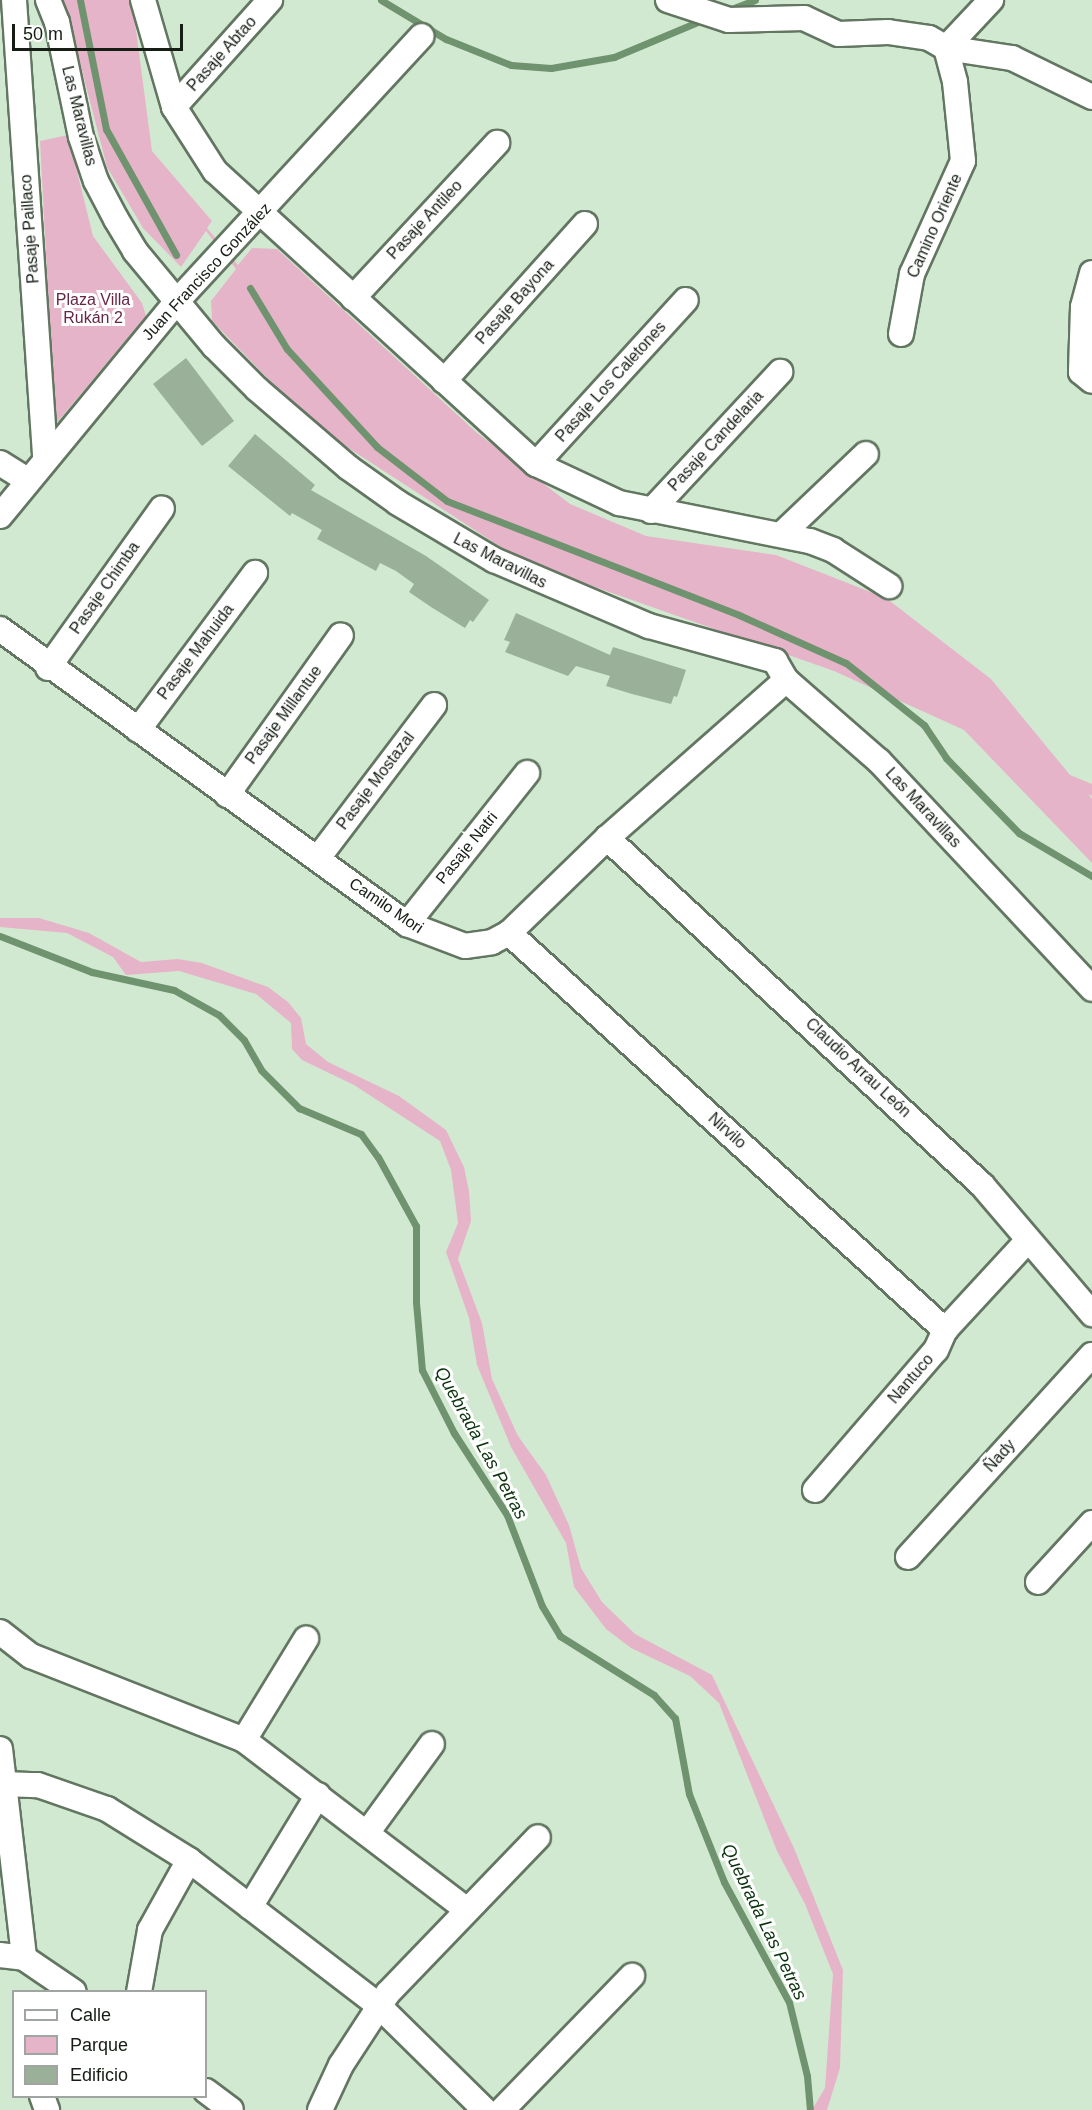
<!DOCTYPE html>
<html>
<head>
<meta charset="utf-8">
<style>
  body { margin:0 }
  #map { position:relative; width:1092px; height:2110px; overflow:hidden; background:#d2e9d1; font-family:Arial,sans-serif }
  div>[style] { position:absolute }
  .green>* { inset:0; background:#e6b4c9 }
  .stream>* { height:7px; margin:-3.5px; padding:0 3.5px; transform-origin:3.5px; border-radius:3.5px; background:#6f936e }
  .building>* { inset:0; background:#9ab099 }
  .roads { filter:drop-shadow(2px 0 #627661) drop-shadow(-2px 0 #627661) drop-shadow(0 2px #627661) drop-shadow(0 -2px #627661) }
  .minor>* { height:24px; margin:-12px; padding:0 12px; transform-origin:12px; border-radius:12px; background:#fff }
  span { translate:-50% -50%; white-space:nowrap; text-align:center; line-height:1.15; -webkit-text-stroke:6px #fff; paint-order:stroke }
  .street-label { font-size:16px; color:#151d15 }
  .park-label { font-size:16px; color:#662747 }
  .water-label { font-size:18px; color:#0b330d; font-style:italic }
  .legend { position:absolute; left:12px; top:1990px; width:195px; height:108px; box-sizing:border-box; background:#fff; border:2px solid #a1a5a1; margin:0; padding:8px 10px; list-style:none; font-size:18px; color:#151d15 }
  .legend li { display:flex; align-items:center; gap:12px; height:30px }
  .legend b { width:30px; border:2px solid #a1a5a1 }
  .scale { position:absolute; left:12px; top:24px; width:171px; height:27px; box-sizing:border-box; border:3px solid #151d15; border-top:0; padding-left:8px; font-size:18px; line-height:21px; white-space:nowrap; color:#151d15; -webkit-text-stroke:4px #fff; paint-order:stroke }
</style>
</head>
<body>
<div id="map">
  <div class="green">
    <div style="clip-path:polygon(52px 0,132px 0,152px 151px,212px 221px,207px 228px,238px 265px,252px 248px,277px 249px,476px 432px,570px 504px,646px 536px,776px 555px,886px 598px,991px 679px,1070px 775px,1092px 784px,1092px 796px,1088px 794px,1092px 799px,1092px 863px,964px 730px,834px 671px,524px 562px,313px 425px,212px 321px,211px 301px,236px 269px,206px 231px,181px 267px,143px 228px,107px 167px,73px 36px)"></div>
    <div style="clip-path:polygon(68px 135px,93px 236px,142px 303px,146px 316px,55px 425px,40px 141px)"></div>
    <div style="clip-path:polygon(0 918px,39px 918px,89px 933px,141px 962px,178px 959px,202px 963px,268px 987px,288px 1002px,301px 1018px,306px 1044px,328px 1062px,399px 1096px,446px 1130px,464px 1167px,469px 1191px,471px 1221px,458px 1259px,482px 1323px,492px 1379px,518px 1436px,546px 1475px,569px 1525px,581px 1568px,602px 1602px,635px 1634px,712px 1675px,794px 1848px,843px 1970px,840px 2068px,827px 2110px,812px 2110px,825px 2088px,833px 1974px,805px 1904px,777px 1851px,719px 1703px,690px 1676px,631px 1648px,606px 1629px,574px 1587px,566px 1543px,511px 1447px,477px 1365px,469px 1318px,446px 1252px,458px 1223px,451px 1170px,440px 1141px,354px 1085px,302px 1060px,292px 1049px,291px 1023px,256px 994px,179px 971px,126px 975px,113px 957px,67px 933px,0 927px)"></div>
  </div>
  <div class="stream">
    <div style="left:80px;top:0;width:132px;rotate:78.6deg"></div>
    <div style="left:106px;top:129px;width:144px;rotate:60.9deg"></div>
    <div style="left:381px;top:0;width:76px;rotate:31deg"></div>
    <div style="left:446px;top:39px;width:70px;rotate:21.8deg"></div>
    <div style="left:511px;top:65px;width:40px;rotate:4.3deg"></div>
    <div style="left:551px;top:68px;width:64px;rotate:-9.9deg"></div>
    <div style="left:614px;top:57px;width:99px;rotate:-22.7deg"></div>
    <div style="left:726px;top:11px;width:31px;rotate:-21deg"></div>
    <div style="left:250px;top:288px;width:71px;rotate:58.8deg"></div>
    <div style="left:287px;top:349px;width:133px;rotate:47.4deg"></div>
    <div style="left:377px;top:447px;width:88px;rotate:37.6deg"></div>
    <div style="left:447px;top:501px;width:313px;rotate:21.3deg"></div>
    <div style="left:739px;top:615px;width:117px;rotate:24.2deg"></div>
    <div style="left:846px;top:663px;width:100px;rotate:38.5deg"></div>
    <div style="left:924px;top:725px;width:40px;rotate:56deg"></div>
    <div style="left:946px;top:758px;width:105px;rotate:45.8deg"></div>
    <div style="left:1019px;top:833px;width:85px;rotate:30.5deg"></div>
    <div style="left:0;top:936px;width:99px;rotate:21.4deg"></div>
    <div style="left:92px;top:972px;width:84px;rotate:12.4deg"></div>
    <div style="left:174px;top:990px;width:51px;rotate:29.1deg"></div>
    <div style="left:219px;top:1015px;width:35px;rotate:45deg"></div>
    <div style="left:244px;top:1040px;width:34px;rotate:60deg"></div>
    <div style="left:261px;top:1070px;width:54px;rotate:45deg"></div>
    <div style="left:299px;top:1108px;width:67px;rotate:22.8deg"></div>
    <div style="left:361px;top:1134px;width:29px;rotate:54deg"></div>
    <div style="left:378px;top:1157px;width:79px;rotate:61.2deg"></div>
    <div style="left:416px;top:1226px;width:76px;rotate:90deg"></div>
    <div style="left:416px;top:1302px;width:68px;rotate:85deg"></div>
    <div style="left:422px;top:1370px;width:71px;rotate:63.1deg"></div>
    <div style="left:454px;top:1433px;width:98px;rotate:57.1deg"></div>
    <div style="left:507px;top:1515px;width:97px;rotate:69deg"></div>
    <div style="left:542px;top:1606px;width:35px;rotate:59deg"></div>
    <div style="left:560px;top:1636px;width:111px;rotate:32.1deg"></div>
    <div style="left:654px;top:1695px;width:31px;rotate:48deg"></div>
    <div style="left:675px;top:1718px;width:77px;rotate:79.6deg"></div>
    <div style="left:689px;top:1794px;width:95px;rotate:68.3deg"></div>
    <div style="left:724px;top:1882px;width:136px;rotate:61.6deg"></div>
    <div style="left:789px;top:2002px;width:76px;rotate:76.3deg"></div>
    <div style="left:807px;top:2076px;width:34px;rotate:85deg"></div>
  </div>
  <div class="building">
    <div style="clip-path:polygon(186px 358px,234px 421px,202px 446px,153px 384px)"></div>
    <div style="clip-path:polygon(255px 434px,315px 485px,311px 490px,426px 556px,489px 600px,473px 622px,470px 620px,465px 628px,431px 607px,409px 592px,414px 584px,396px 571px,380px 563px,376px 571px,317px 539px,322px 530px,292px 513px,290px 516px,228px 466px)"></div>
    <div style="clip-path:polygon(516px 613px,610px 655px,613px 647px,686px 670px,677px 697px,674px 696px,671px 704px,632px 694px,606px 686px,610px 676px,576px 666px,568px 676px,505px 652px,510px 642px,504px 640px)"></div>
  </div>
  <div class="roads">
    <div class="minor">
      <div style="left:14px;top:0;width:459px;rotate:86.1deg"></div>
      <div style="left:48px;top:0;width:24px;rotate:68deg"></div>
      <div style="left:57px;top:22px;width:117px;rotate:78.2deg"></div>
      <div style="left:81px;top:137px;width:46px;rotate:71.2deg"></div>
      <div style="left:96px;top:181px;width:43px;rotate:62.2deg"></div>
      <div style="left:116px;top:219px;width:37px;rotate:59deg"></div>
      <div style="left:135px;top:251px;width:124px;rotate:50.3deg"></div>
      <div style="left:214px;top:346px;width:61px;rotate:45deg"></div>
      <div style="left:257px;top:389px;width:121px;rotate:40.7deg"></div>
      <div style="left:349px;top:468px;width:60px;rotate:35.5deg"></div>
      <div style="left:398px;top:503px;width:112px;rotate:30.7deg"></div>
      <div style="left:494px;top:560px;width:168px;rotate:23.1deg"></div>
      <div style="left:649px;top:626px;width:131px;rotate:15.5deg"></div>
      <div style="left:775px;top:661px;width:22px;rotate:60deg"></div>
      <div style="left:786px;top:680px;width:123px;rotate:41.1deg"></div>
      <div style="left:879px;top:761px;width:312px;rotate:46.9deg"></div>
      <div style="left:143px;top:0;width:111px;rotate:73.8deg"></div>
      <div style="left:174px;top:107px;width:76px;rotate:57.4deg"></div>
      <div style="left:215px;top:171px;width:435px;rotate:42.4deg"></div>
      <div style="left:536px;top:464px;width:92px;rotate:25.2deg"></div>
      <div style="left:619px;top:503px;width:195px;rotate:11.3deg"></div>
      <div style="left:810px;top:541px;width:25px;rotate:21deg"></div>
      <div style="left:833px;top:550px;width:67px;rotate:32.7deg"></div>
      <div style="left:668px;top:0;width:64px;rotate:18.2deg"></div>
      <div style="left:729px;top:20px;width:75px;rotate:-1.5deg"></div>
      <div style="left:804px;top:18px;width:38px;rotate:25deg"></div>
      <div style="left:839px;top:34px;width:49px;rotate:-2.3deg"></div>
      <div style="left:888px;top:32px;width:41px;rotate:8.3deg"></div>
      <div style="left:929px;top:38px;width:20px;rotate:30deg"></div>
      <div style="left:946px;top:48px;width:35px;rotate:75deg"></div>
      <div style="left:955px;top:82px;width:79px;rotate:84.2deg"></div>
      <div style="left:963px;top:161px;width:124px;rotate:114.3deg"></div>
      <div style="left:912px;top:274px;width:61px;rotate:100.4deg"></div>
      <div style="left:946px;top:48px;width:67px;rotate:8.6deg"></div>
      <div style="left:1012px;top:58px;width:89px;rotate:26deg"></div>
      <div style="left:946px;top:48px;width:66px;rotate:-46.8deg"></div>
      <div style="left:174px;top:107px;width:144px;rotate:-48.1deg"></div>
      <div style="left:1092px;top:273px;width:35px;rotate:105deg"></div>
      <div style="left:1083px;top:307px;width:65px;rotate:91.8deg"></div>
      <div style="left:1081px;top:372px;width:14px;rotate:39deg"></div>
      <div style="left:353px;top:298px;width:212px;rotate:-47.1deg"></div>
      <div style="left:444px;top:381px;width:211px;rotate:-48.1deg"></div>
      <div style="left:0;top:463px;width:32px;rotate:32deg"></div>
      <div style="left:536px;top:464px;width:222px;rotate:-47.6deg"></div>
      <div style="left:651px;top:511px;width:190px;rotate:-47.1deg"></div>
      <div style="left:0;top:516px;width:280px;rotate:-50.5deg"></div>
      <div style="left:178px;top:300px;width:359px;rotate:-47.3deg"></div>
      <div style="left:784px;top:532px;width:113px;rotate:-43.6deg"></div>
      <div style="left:0;top:629px;width:503px;rotate:35.94deg"></div>
      <div style="left:407px;top:924px;width:62px;rotate:20.8deg"></div>
      <div style="left:465px;top:946px;width:27px;rotate:-8deg"></div>
      <div style="left:492px;top:942px;width:19px;rotate:-28deg"></div>
      <div style="left:509px;top:933px;width:136px;rotate:-44.1deg"></div>
      <div style="left:607px;top:838px;width:239px;rotate:-41.4deg"></div>
      <div style="left:48px;top:668px;width:196px;rotate:-54.5deg"></div>
      <div style="left:138px;top:730px;width:196px;rotate:-53.3deg"></div>
      <div style="left:227px;top:795px;width:196px;rotate:-54.5deg"></div>
      <div style="left:607px;top:838px;width:511px;rotate:42.78deg"></div>
      <div style="left:982px;top:1185px;width:170px;rotate:49.5deg"></div>
      <div style="left:318px;top:858px;width:192px;rotate:-52.8deg"></div>
      <div style="left:407px;top:924px;width:193px;rotate:-51.5deg"></div>
      <div style="left:509px;top:933px;width:590px;rotate:42.32deg"></div>
      <div style="left:815px;top:1490px;width:185px;rotate:-49.2deg"></div>
      <div style="left:936px;top:1350px;width:22px;rotate:-66deg"></div>
      <div style="left:945px;top:1330px;width:122px;rotate:-47.3deg"></div>
      <div style="left:908px;top:1557px;width:273px;rotate:-47.7deg"></div>
      <div style="left:1038px;top:1582px;width:80px;rotate:-47.5deg"></div>
      <div style="left:0;top:1632px;width:39px;rotate:38deg"></div>
      <div style="left:31px;top:1656px;width:229px;rotate:21.5deg"></div>
      <div style="left:244px;top:1740px;width:280px;rotate:37.3deg"></div>
      <div style="left:244px;top:1740px;width:119px;rotate:-58.5deg"></div>
      <div style="left:0;top:1749px;width:210px;rotate:83.4deg"></div>
      <div style="left:2px;top:1784px;width:36px;rotate:2deg"></div>
      <div style="left:38px;top:1785px;width:73px;rotate:19.2deg"></div>
      <div style="left:107px;top:1809px;width:97px;rotate:31.9deg"></div>
      <div style="left:189px;top:1860px;width:240px;rotate:37.5deg"></div>
      <div style="left:379px;top:2006px;width:148px;rotate:44.5deg"></div>
      <div style="left:367px;top:1833px;width:110px;rotate:-53.9deg"></div>
      <div style="left:250px;top:1907px;width:131px;rotate:-58.7deg"></div>
      <div style="left:0;top:1955px;width:24px;rotate:7deg"></div>
      <div style="left:24px;top:1958px;width:60px;rotate:34.2deg"></div>
      <div style="left:139px;top:1992px;width:63px;rotate:-79.9deg"></div>
      <div style="left:150px;top:1930px;width:80px;rotate:-60.9deg"></div>
      <div style="left:206px;top:2091px;width:31px;rotate:37deg"></div>
      <div style="left:42px;top:2096px;width:15px;rotate:70deg"></div>
      <div style="left:320px;top:2110px;width:50px;rotate:-65deg"></div>
      <div style="left:341px;top:2065px;width:86px;rotate:-56.9deg"></div>
      <div style="left:388px;top:1993px;width:216px;rotate:-46.1deg"></div>
      <div style="left:502px;top:2110px;width:187px;rotate:-45.9deg"></div>
    </div>
  </div>
  <div class="street-label">
    <span style="left:222px;top:54px;rotate:-48deg">Pasaje Abtao</span>
    <span style="left:79px;top:116px;rotate:76deg">Las Maravillas</span>
    <span style="left:425px;top:220px;rotate:-47deg">Pasaje Antileo</span>
    <span style="left:935px;top:226px;rotate:-66deg">Camino Oriente</span>
    <span style="left:30px;top:229px;rotate:-94deg">Pasaje Paillaco</span>
    <span style="left:207px;top:272px;rotate:-47deg">Juan Francisco González</span>
    <span style="left:515px;top:302px;rotate:-48deg">Pasaje Bayona</span>
    <span style="left:611px;top:382px;rotate:-48deg">Pasaje Los Caletones</span>
    <span style="left:716px;top:441px;rotate:-47deg">Pasaje Candelaria</span>
    <span style="left:500px;top:561px;rotate:27deg">Las Maravillas</span>
    <span style="left:105px;top:588px;rotate:-55deg">Pasaje Chimba</span>
    <span style="left:196px;top:652px;rotate:-53deg">Pasaje Mahuida</span>
    <span style="left:284px;top:715px;rotate:-54deg">Pasaje Millantue</span>
    <span style="left:376px;top:781px;rotate:-53deg">Pasaje Mostazal</span>
    <span style="left:923px;top:808px;rotate:47deg">Las Maravillas</span>
    <span style="left:467px;top:848px;rotate:-51deg">Pasaje Natri</span>
    <span style="left:386px;top:906px;rotate:34deg">Camilo Mori</span>
    <span style="left:858px;top:1068px;rotate:43deg">Claudio Arrau León</span>
    <span style="left:727px;top:1131px;rotate:42deg">Nirvilo</span>
    <span style="left:911px;top:1379px;rotate:-49deg">Nantuco</span>
    <span style="left:1000px;top:1456px;rotate:-48deg">Ñady</span>
  </div>
  <div class="park-label">
    <span style="left:93px;top:309px">Plaza Villa<br>Rukán 2</span>
  </div>
  <div class="water-label">
    <span style="left:481px;top:1443px;rotate:61deg">Quebrada Las Petras</span>
    <span style="left:764px;top:1922px;rotate:64deg">Quebrada Las Petras</span>
  </div>
  <ul class="legend">
  <li><b style="height:8px;background:#fff"></b>Calle</li>
  <li><b style="height:16px;background:#e6b4c9"></b>Parque</li>
  <li><b style="height:16px;background:#9ab099"></b>Edificio</li>
  </ul>
  <div class="scale">50 m</div>
</div>
</body>
</html>
